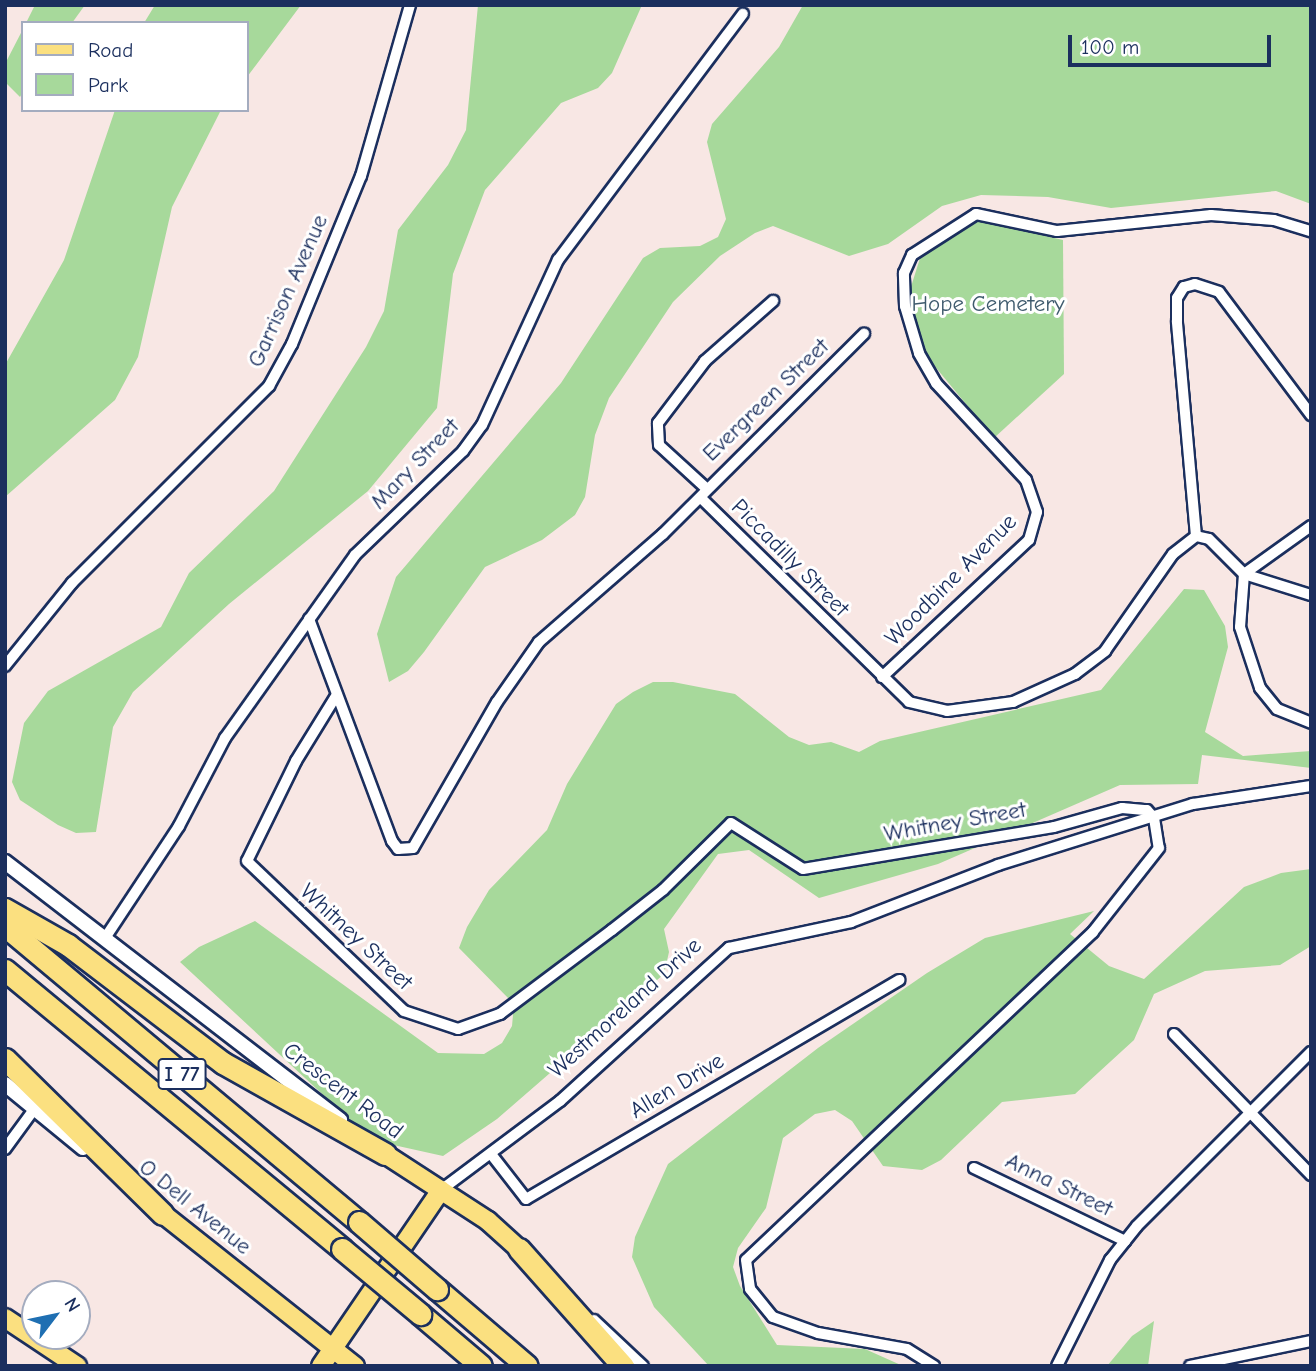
<!DOCTYPE html>
<html>
<head>
<meta charset="utf-8">
<style>
  body { margin:0 }
  #map { position:relative; width:1316px; height:1371px; overflow:hidden; background:#f8e7e4; font-family:"Comic Neue",sans-serif }
  div>[style] { position:absolute }
  .green>* { inset:0; background:#a7d99b }
  .roads { filter:drop-shadow(2px 0 #1b2f5e) drop-shadow(-2px 0 #1b2f5e) drop-shadow(0 2px #1b2f5e) drop-shadow(0 -2px #1b2f5e) }
  .minor>* { height:10px; margin:-5px; padding:0 5px; transform-origin:5px; border-radius:5px; background:#fff }
  .tertiary>* { height:14px; margin:-7px; padding:0 7px; transform-origin:7px; border-radius:7px; background:#fff }
  .primary>* { height:18px; margin:-9px; padding:0 9px; transform-origin:9px; border-radius:9px; background:#fbe080 }
  .motorway>* { height:21px; margin:-10.5px; padding:0 10.5px; transform-origin:10.5px; border-radius:10.5px; background:#fbe080 }
  .bridges { filter:drop-shadow(2px 0 #1b2f5e) drop-shadow(-2px 0 #1b2f5e) drop-shadow(0 2px #1b2f5e) drop-shadow(0 -2px #1b2f5e) }
  .motorway-bridge>* { height:21px; margin:-10.5px; padding:0 10.5px; transform-origin:10.5px; border-radius:10.5px; background:#fbe080 }
  span { translate:-50% -50%; white-space:nowrap; text-align:center; line-height:1.15; -webkit-text-stroke:6px #fff; paint-order:stroke }
  .shield-label span { padding:2px 5px; background:#fff; border:2px solid; border-radius:5px; -webkit-text-stroke-width:0 }
  .shield-label { font-size:21px; color:#1b2f5e; font-weight:700 }
  .street-label { font-size:23px; color:#1b2f5e }
  .park-label { font-size:23px; color:#3e5a6d }
  .frame { position:absolute; inset:0; border:7px solid #1b2f5e; pointer-events:none }
  .legend { position:absolute; left:21px; top:21px; width:228px; height:91px; box-sizing:border-box; background:#fff; border:2px solid #a4acbf; margin:0; padding:9px 12px; list-style:none; font-size:21px; color:#1b2f5e }
  .legend li { display:flex; align-items:center; gap:14px; height:35px }
  .legend b { width:35px; border:2px solid #a4acbf }
  .north { position:absolute; left:21px; top:1280px; width:70px; height:70px; box-sizing:border-box; background:#fff; border:2px solid #a4acbf; border-radius:50%; rotate:58deg; font-size:19px; font-weight:700; line-height:28px; text-align:center; color:#1b2f5e }
  .north::after { content:''; display:block; margin:auto; width:24px; height:32px; background:#1f6fb2; clip-path:polygon(50% 0,100% 100%,50% 72%,0 100%) }
  .scale { position:absolute; left:1068px; top:35px; width:203px; height:32px; box-sizing:border-box; border:4px solid #1b2f5e; border-top:0; padding-left:9px; font-size:21px; line-height:24px; white-space:nowrap; color:#1b2f5e; -webkit-text-stroke:5px #fff; paint-order:stroke }
</style>
</head>
<body>
<div id="map">
  <div class="green">
    <div style="clip-path:polygon(35px 5px,85px 5px,72px 23px,26px 23px)"></div>
    <div style="clip-path:polygon(155px 5px,301px 5px,247px 77px,247px 23px,144px 23px)"></div>
    <div style="clip-path:polygon(478px 5px,642px 5px,612px 73px,598px 88px,561px 103px,485px 190px,453px 274px,437px 408px,368px 491px,229px 604px,133px 692px,113px 727px,96px 832px,76px 833px,58px 825px,20px 800px,12px 782px,24px 723px,48px 691px,161px 627px,189px 573px,274px 491px,366px 347px,384px 311px,398px 230px,448px 165px,466px 130px)"></div>
    <div style="clip-path:polygon(803px 5px,1311px 5px,1311px 204px,1276px 191px,1111px 208px,1048px 197px,981px 195px,942px 206px,888px 244px,849px 256px,773px 226px,755px 233px,720px 256px,673px 302px,609px 398px,595px 435px,585px 497px,575px 515px,542px 540px,485px 567px,424px 652px,408px 671px,389px 682px,377px 634px,396px 577px,561px 383px,643px 258px,660px 248px,700px 246px,718px 237px,726px 219px,707px 142px,712px 124px,779px 47px)"></div>
    <div style="clip-path:polygon(23px 29px,23px 92px,20px 97px,6px 83px,6px 62px)"></div>
    <div style="clip-path:polygon(115px 110px,221px 110px,172px 207px,138px 357px,115px 400px,5px 497px,5px 365px,64px 260px)"></div>
    <div style="clip-path:polygon(977px 220px,1063px 240px,1064px 374px,994px 438px,923px 352px,909px 293px,921px 255px)"></div>
    <div style="clip-path:polygon(1184px 589px,1204px 590px,1225px 626px,1228px 647px,1205px 732px,1243px 756px,1311px 751px,1311px 768px,1202px 755px,1198px 784px,1120px 785px,938px 864px,819px 898px,749px 850px,718px 854px,664px 929px,669px 952px,664px 974px,497px 1119px,443px 1156px,380px 1142px,361px 1130px,180px 962px,199px 947px,255px 921px,438px 1053px,484px 1054px,502px 1043px,512px 1026px,514px 1004px,459px 948px,467px 927px,489px 890px,547px 830px,567px 784px,616px 704px,633px 692px,653px 682px,673px 682px,735px 694px,789px 737px,809px 745px,831px 742px,859px 752px,880px 741px,1101px 690px)"></div>
    <div style="clip-path:polygon(1311px 869px,1311px 946px,1280px 965px,1205px 971px,1154px 994px,1134px 1040px,1075px 1094px,1002px 1102px,941px 1160px,922px 1170px,883px 1166px,852px 1121px,835px 1110px,815px 1114px,783px 1138px,766px 1208px,738px 1248px,733px 1267px,740px 1286px,777px 1345px,865px 1349px,903px 1366px,709px 1366px,654px 1307px,632px 1257px,635px 1237px,668px 1164px,818px 1048px,927px 973px,985px 938px,1094px 911px,1070px 934px,1109px 966px,1144px 979px,1244px 887px,1281px 873px)"></div>
    <div style="clip-path:polygon(1154px 1321px,1148px 1366px,1107px 1366px,1132px 1336px)"></div>
  </div>
  <div class="roads">
    <div class="minor">
      <div style="left:707px;top:489px;width:65px;rotate:-137.5deg"></div>
      <div style="left:659px;top:445px;width:22px;rotate:-93deg"></div>
      <div style="left:658px;top:423px;width:78px;rotate:-52.8deg"></div>
      <div style="left:705px;top:361px;width:91px;rotate:-41.4deg"></div>
      <div style="left:701px;top:498px;width:291px;rotate:44.4deg"></div>
      <div style="left:909px;top:702px;width:39px;rotate:13deg"></div>
      <div style="left:947px;top:711px;width:67px;rotate:-7.8deg"></div>
      <div style="left:1013px;top:702px;width:68px;rotate:-24.3deg"></div>
      <div style="left:1075px;top:674px;width:38px;rotate:-37deg"></div>
      <div style="left:1105px;top:651px;width:118px;rotate:-55deg"></div>
      <div style="left:1173px;top:554px;width:29px;rotate:-38deg"></div>
      <div style="left:1311px;top:526px;width:82px;rotate:144.4deg"></div>
      <div style="left:1244px;top:574px;width:53px;rotate:94.3deg"></div>
      <div style="left:1240px;top:627px;width:64px;rotate:71.8deg"></div>
      <div style="left:1260px;top:688px;width:27px;rotate:51deg"></div>
      <div style="left:1277px;top:709px;width:37px;rotate:22deg"></div>
      <div style="left:1196px;top:536px;width:216px;rotate:-95.1deg"></div>
      <div style="left:1177px;top:321px;width:23px;rotate:-90deg"></div>
      <div style="left:1177px;top:298px;width:13px;rotate:-58deg"></div>
      <div style="left:1184px;top:287px;width:11px;rotate:-15deg"></div>
      <div style="left:1195px;top:284px;width:25px;rotate:18deg"></div>
      <div style="left:1219px;top:292px;width:154px;rotate:53.2deg"></div>
      <div style="left:1196px;top:536px;width:13px;rotate:13deg"></div>
      <div style="left:1209px;top:539px;width:49px;rotate:45deg"></div>
      <div style="left:1244px;top:574px;width:70px;rotate:17.4deg"></div>
      <div style="left:309px;top:619px;width:237px;rotate:69.5deg"></div>
      <div style="left:392px;top:841px;width:10px;rotate:53deg"></div>
      <div style="left:398px;top:849px;width:15px;rotate:-4deg"></div>
      <div style="left:413px;top:848px;width:168px;rotate:-60.1deg"></div>
      <div style="left:497px;top:702px;width:73px;rotate:-55deg"></div>
      <div style="left:539px;top:642px;width:164px;rotate:-41.1deg"></div>
      <div style="left:663px;top:534px;width:284px;rotate:-44.9deg"></div>
      <div style="left:5px;top:666px;width:107px;rotate:-51.1deg"></div>
      <div style="left:72px;top:583px;width:279px;rotate:-45deg"></div>
      <div style="left:269px;top:386px;width:48px;rotate:-61.3deg"></div>
      <div style="left:292px;top:344px;width:182px;rotate:-67.7deg"></div>
      <div style="left:361px;top:176px;width:178px;rotate:-74deg"></div>
      <div style="left:882px;top:677px;width:201px;rotate:-43deg"></div>
      <div style="left:1029px;top:540px;width:29px;rotate:-74deg"></div>
      <div style="left:1037px;top:512px;width:34px;rotate:-109deg"></div>
      <div style="left:1026px;top:480px;width:132px;rotate:-132.9deg"></div>
      <div style="left:936px;top:383px;width:34px;rotate:-120deg"></div>
      <div style="left:919px;top:353px;width:49px;rotate:-106.6deg"></div>
      <div style="left:905px;top:306px;width:33px;rotate:-92deg"></div>
      <div style="left:904px;top:273px;width:20px;rotate:-66deg"></div>
      <div style="left:912px;top:255px;width:76px;rotate:-32.6deg"></div>
      <div style="left:976px;top:214px;width:83px;rotate:11.9deg"></div>
      <div style="left:1057px;top:231px;width:155px;rotate:-5.9deg"></div>
      <div style="left:1211px;top:215px;width:63px;rotate:4.5deg"></div>
      <div style="left:1274px;top:220px;width:39px;rotate:17deg"></div>
      <div style="left:336px;top:696px;width:76px;rotate:121.6deg"></div>
      <div style="left:296px;top:761px;width:111px;rotate:116.1deg"></div>
      <div style="left:247px;top:861px;width:217px;rotate:43.7deg"></div>
      <div style="left:404px;top:1011px;width:57px;rotate:18.4deg"></div>
      <div style="left:458px;top:1029px;width:45px;rotate:-19.7deg"></div>
      <div style="left:500px;top:1014px;width:140px;rotate:-36.9deg"></div>
      <div style="left:612px;top:930px;width:65px;rotate:-38.1deg"></div>
      <div style="left:663px;top:890px;width:95px;rotate:-44.6deg"></div>
      <div style="left:731px;top:823px;width:85px;rotate:32.6deg"></div>
      <div style="left:803px;top:869px;width:254px;rotate:-9.5deg"></div>
      <div style="left:1054px;top:827px;width:71px;rotate:-15.6deg"></div>
      <div style="left:1122px;top:808px;width:25px;rotate:5deg"></div>
      <div style="left:1147px;top:810px;width:11px;rotate:49deg"></div>
      <div style="left:1154px;top:818px;width:30px;rotate:81deg"></div>
      <div style="left:1159px;top:848px;width:107px;rotate:128.2deg"></div>
      <div style="left:1093px;top:932px;width:477px;rotate:136.6deg"></div>
      <div style="left:746px;top:1260px;width:29px;rotate:82deg"></div>
      <div style="left:750px;top:1289px;width:36px;rotate:51deg"></div>
      <div style="left:773px;top:1317px;width:48px;rotate:19.6deg"></div>
      <div style="left:818px;top:1333px;width:90px;rotate:10.2deg"></div>
      <div style="left:907px;top:1349px;width:32px;rotate:32deg"></div>
      <div style="left:105px;top:938px;width:134px;rotate:-56.5deg"></div>
      <div style="left:179px;top:826px;width:99px;rotate:-62.4deg"></div>
      <div style="left:225px;top:738px;width:224px;rotate:-54.6deg"></div>
      <div style="left:355px;top:555px;width:150px;rotate:-43.9deg"></div>
      <div style="left:463px;top:451px;width:32px;rotate:-54deg"></div>
      <div style="left:482px;top:425px;width:182px;rotate:-65.3deg"></div>
      <div style="left:558px;top:260px;width:308px;rotate:-53.1deg"></div>
      <div style="left:1174px;top:1034px;width:197px;rotate:45.8deg"></div>
      <div style="left:5px;top:1149px;width:51px;rotate:-53.8deg"></div>
      <div style="left:491px;top:1154px;width:57px;rotate:52.1deg"></div>
      <div style="left:526px;top:1199px;width:433px;rotate:-30.4deg"></div>
      <div style="left:974px;top:1168px;width:168px;rotate:25.8deg"></div>
      <div style="left:441px;top:1190px;width:149px;rotate:-36.8deg"></div>
      <div style="left:560px;top:1101px;width:228px;rotate:-42.2deg"></div>
      <div style="left:729px;top:948px;width:125px;rotate:-12deg"></div>
      <div style="left:851px;top:922px;width:158px;rotate:-21.2deg"></div>
      <div style="left:998px;top:865px;width:204px;rotate:-17.4deg"></div>
      <div style="left:1193px;top:804px;width:119px;rotate:-8.7deg"></div>
      <div style="left:594px;top:1320px;width:67px;rotate:43.2deg"></div>
      <div style="left:1057px;top:1366px;width:119px;rotate:-63.4deg"></div>
      <div style="left:1110px;top:1260px;width:43px;rotate:-51.5deg"></div>
      <div style="left:1137px;top:1226px;width:246px;rotate:-45deg"></div>
      <div style="left:1190px;top:1366px;width:124px;rotate:-11.7deg"></div>
    </div>
    <div class="tertiary">
      <div style="left:5px;top:862px;width:423px;rotate:37.6deg"></div>
      <div style="left:5px;top:1084px;width:101px;rotate:39.4deg"></div>
    </div>
    <div class="primary">
      <div style="left:385px;top:1154px;width:123px;rotate:33deg"></div>
      <div style="left:488px;top:1221px;width:42px;rotate:42.1deg"></div>
      <div style="left:163px;top:1214px;width:245px;rotate:38.4deg"></div>
      <div style="left:5px;top:1318px;width:87px;rotate:33.7deg"></div>
      <div style="left:321px;top:1366px;width:213px;rotate:-55.7deg"></div>
    </div>
    <div class="motorway">
      <div style="left:5px;top:909px;width:73px;rotate:29.7deg"></div>
      <div style="left:68px;top:945px;width:195px;rotate:37.3deg"></div>
      <div style="left:223px;top:1063px;width:186px;rotate:29.3deg"></div>
      <div style="left:5px;top:926px;width:461px;rotate:39.9deg"></div>
      <div style="left:5px;top:970px;width:438px;rotate:39.6deg"></div>
      <div style="left:5px;top:1059px;width:221px;rotate:44.5deg"></div>
      <div style="left:519px;top:1249px;width:157px;rotate:48.4deg"></div>
      <div style="left:437px;top:1289px;width:118px;rotate:40.5deg"></div>
      <div style="left:420px;top:1314px;width:80px;rotate:40.4deg"></div>
    </div>
  </div>
  <div class="bridges">
    <div class="motorway-bridge">
      <div style="left:359px;top:1222px;width:103px;rotate:40.7deg"></div>
      <div style="left:342px;top:1249px;width:102px;rotate:39.8deg"></div>
    </div>
  </div>
  <div class="shield-label">
    <span style="left:182px;top:1074px">I 77</span>
  </div>
  <div class="street-label">
    <span style="left:288px;top:291px;rotate:-66deg">Garrison Avenue</span>
    <span style="left:766px;top:400px;rotate:-44deg">Evergreen Street</span>
    <span style="left:415px;top:464px;rotate:-46deg">Mary Street</span>
    <span style="left:790px;top:558px;rotate:45deg">Piccadilly Street</span>
    <span style="left:951px;top:580px;rotate:-45deg">Woodbine Avenue</span>
    <span style="left:955px;top:822px;rotate:-10deg">Whitney Street</span>
    <span style="left:356px;top:937px;rotate:43deg">Whitney Street</span>
    <span style="left:625px;top:1008px;rotate:-42deg">Westmoreland Drive</span>
    <span style="left:677px;top:1086px;rotate:-31deg">Allen Drive</span>
    <span style="left:343px;top:1091px;rotate:37deg">Crescent Road</span>
    <span style="left:1059px;top:1185px;rotate:26deg">Anna Street</span>
    <span style="left:195px;top:1207px;rotate:39deg">O Dell Avenue</span>
  </div>
  <div class="park-label">
    <span style="left:988px;top:304px">Hope Cemetery</span>
  </div>
  <div class="frame"></div>
  <ul class="legend">
  <li><b style="height:9px;background:#fbe080"></b>Road</li>
  <li><b style="height:19px;background:#a7d99b"></b>Park</li>
  </ul>
  <div class="north">N</div>
  <div class="scale">100 m</div>
</div>
</body>
</html>
